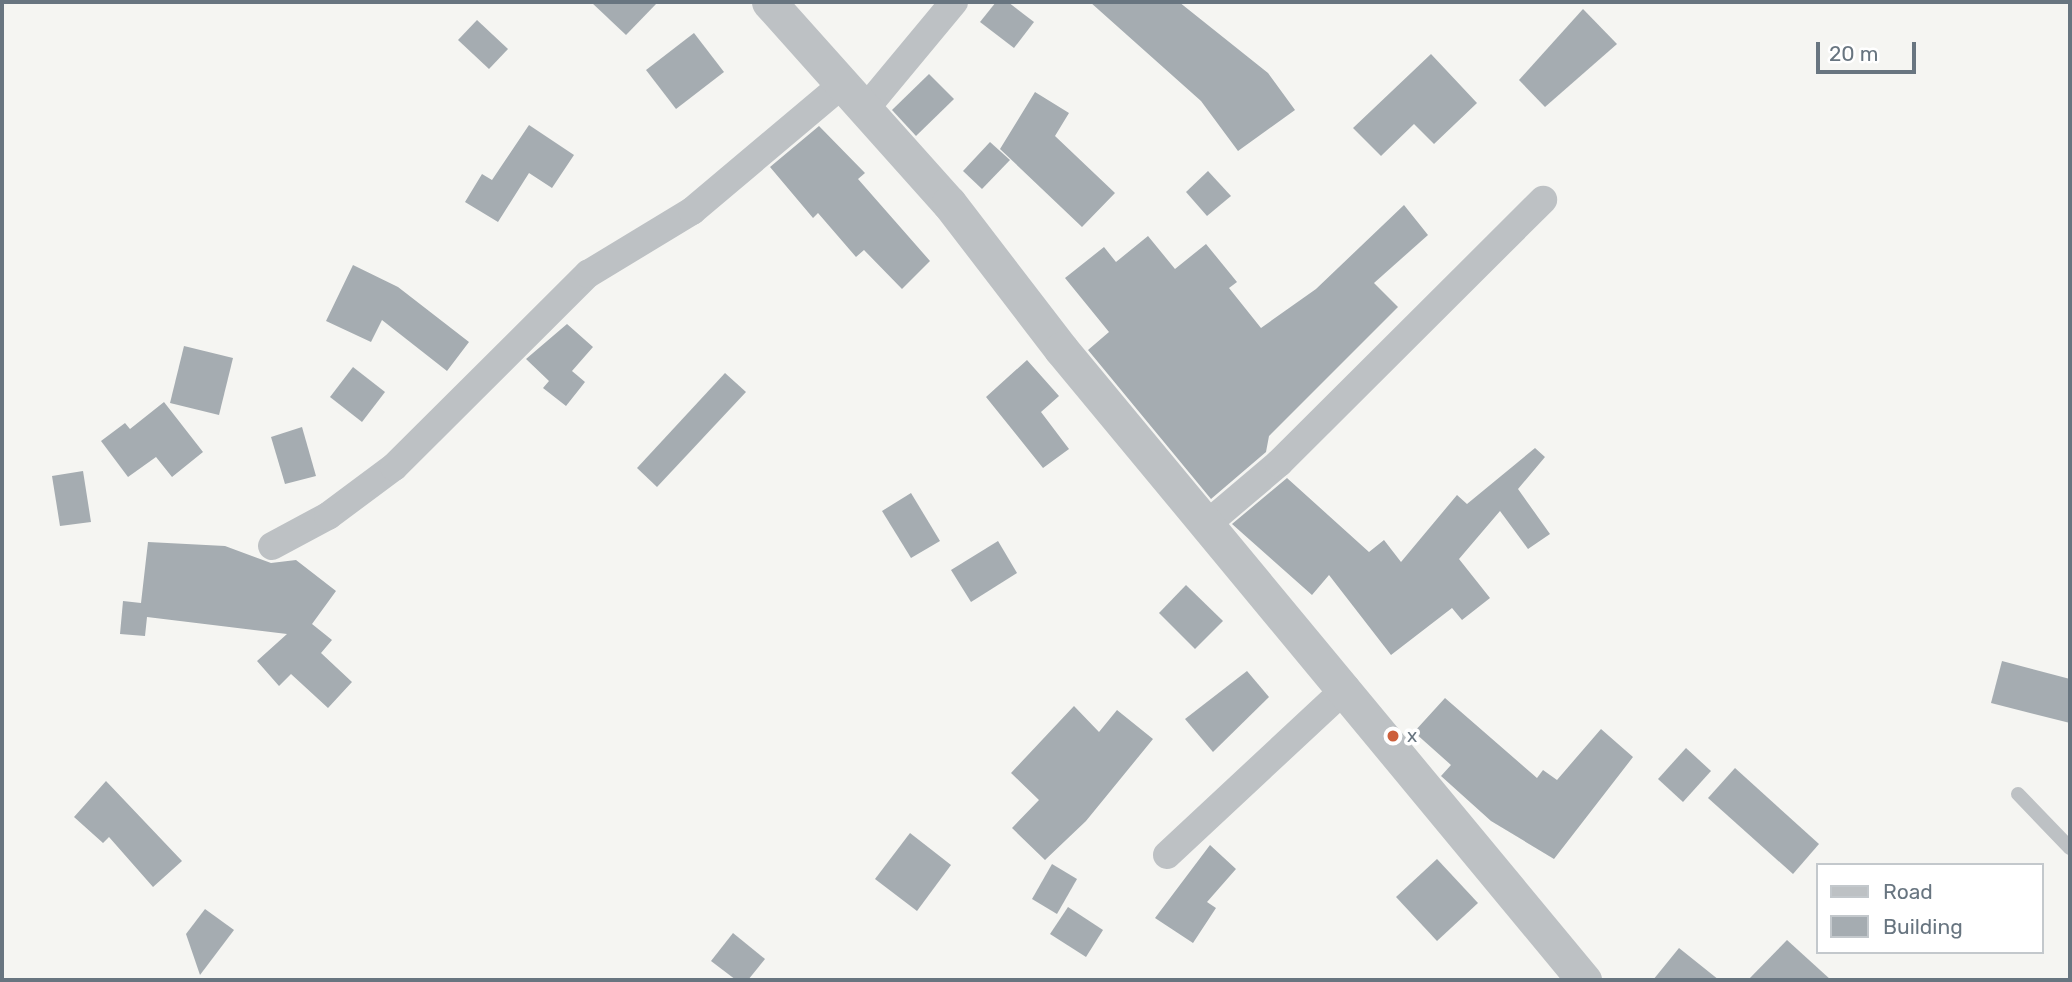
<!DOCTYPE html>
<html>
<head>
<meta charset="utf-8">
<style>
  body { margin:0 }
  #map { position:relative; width:2072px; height:982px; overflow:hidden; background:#f5f5f2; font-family:Rubik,sans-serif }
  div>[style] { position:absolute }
  .building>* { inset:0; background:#a5acb1 }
  .service>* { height:14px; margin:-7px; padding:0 7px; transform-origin:7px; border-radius:7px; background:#bdc1c4 }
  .minor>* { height:28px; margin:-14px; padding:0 14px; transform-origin:14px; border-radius:14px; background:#bdc1c4 }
  .tertiary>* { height:35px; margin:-17.5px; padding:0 17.5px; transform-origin:17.5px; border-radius:17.5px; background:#bdc1c4 }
  .dots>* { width:19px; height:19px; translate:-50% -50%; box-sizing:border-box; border:4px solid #fff; border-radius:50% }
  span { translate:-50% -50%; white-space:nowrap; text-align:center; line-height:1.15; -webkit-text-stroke:7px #fff; paint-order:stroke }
  .poi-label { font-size:19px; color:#687580 }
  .left { translate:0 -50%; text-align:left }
  .frame { position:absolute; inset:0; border:4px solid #687580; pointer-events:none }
  .legend { position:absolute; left:1816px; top:863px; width:228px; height:91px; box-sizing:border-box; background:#fff; border:2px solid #c3c8cc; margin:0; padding:9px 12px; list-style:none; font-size:21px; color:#687580 }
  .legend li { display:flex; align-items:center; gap:14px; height:35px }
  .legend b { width:35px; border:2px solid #c3c8cc }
  .scale { position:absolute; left:1816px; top:42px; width:100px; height:32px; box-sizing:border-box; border:4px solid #687580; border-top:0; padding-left:9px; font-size:21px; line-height:24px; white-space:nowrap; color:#687580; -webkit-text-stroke:5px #fff; paint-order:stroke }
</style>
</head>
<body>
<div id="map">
  <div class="building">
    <div style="clip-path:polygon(591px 2px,658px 2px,626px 35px)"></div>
    <div style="clip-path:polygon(996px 2px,1008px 2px,1034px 22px,1014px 48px,980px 22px)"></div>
    <div style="clip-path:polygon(1090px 2px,1179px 2px,1268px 73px,1295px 110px,1238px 151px,1201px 101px)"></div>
    <div style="clip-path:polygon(1583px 9px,1617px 44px,1545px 107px,1519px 80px)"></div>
    <div style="clip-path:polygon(477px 20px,508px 49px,489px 69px,458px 40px)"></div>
    <div style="clip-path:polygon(694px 33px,724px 72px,676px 109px,646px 70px)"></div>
    <div style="clip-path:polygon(1431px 54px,1477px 103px,1434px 144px,1414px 124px,1381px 156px,1353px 128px)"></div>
    <div style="clip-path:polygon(929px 74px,954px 99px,916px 136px,892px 110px)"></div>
    <div style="clip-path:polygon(1035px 92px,1069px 113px,1055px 136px,1115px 193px,1082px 227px,1000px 149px)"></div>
    <div style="clip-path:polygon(529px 125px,574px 155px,552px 188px,529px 173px,498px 222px,465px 202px,482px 174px,492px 180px)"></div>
    <div style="clip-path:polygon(819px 126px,865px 173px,858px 179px,930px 261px,902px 289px,864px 250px,856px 257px,818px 213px,813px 218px,770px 167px)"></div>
    <div style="clip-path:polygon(990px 142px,1010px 160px,982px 189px,963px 171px)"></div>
    <div style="clip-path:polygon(1208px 171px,1231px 196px,1207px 216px,1186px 192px)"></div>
    <div style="clip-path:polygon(1404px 205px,1428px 235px,1374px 283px,1398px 307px,1269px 436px,1266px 452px,1211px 499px,1088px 350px,1109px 332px,1065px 278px,1104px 247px,1116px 262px,1148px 236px,1175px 269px,1206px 244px,1237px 282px,1229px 288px,1261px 328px,1316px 289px)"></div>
    <div style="clip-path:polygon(353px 265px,398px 287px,469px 342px,447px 371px,382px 320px,371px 342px,326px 321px)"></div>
    <div style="clip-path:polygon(567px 324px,593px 347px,572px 371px,585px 382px,566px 406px,543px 388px,549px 381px,526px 359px)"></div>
    <div style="clip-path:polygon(184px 346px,233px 358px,219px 415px,170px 403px)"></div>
    <div style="clip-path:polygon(1027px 360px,1059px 396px,1041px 412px,1069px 449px,1043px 468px,986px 397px)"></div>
    <div style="clip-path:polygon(353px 367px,385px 392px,362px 422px,330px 397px)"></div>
    <div style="clip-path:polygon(725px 373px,746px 392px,657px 487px,637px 468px)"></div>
    <div style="clip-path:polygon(164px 402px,203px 452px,172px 477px,156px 457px,128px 477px,101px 441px,125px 423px,130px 429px)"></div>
    <div style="clip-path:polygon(302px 427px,316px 476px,285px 484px,271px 437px)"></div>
    <div style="clip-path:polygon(1535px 448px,1545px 457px,1518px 489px,1550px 534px,1528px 549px,1500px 511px,1459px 559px,1490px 598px,1462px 620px,1452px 608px,1391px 655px,1329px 575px,1312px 595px,1232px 524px,1287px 478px,1369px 552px,1384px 540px,1401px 562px,1457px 495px,1467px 504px)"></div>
    <div style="clip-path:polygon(83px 471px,91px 522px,60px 526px,52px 476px)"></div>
    <div style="clip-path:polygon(911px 493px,940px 541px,911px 558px,882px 511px)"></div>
    <div style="clip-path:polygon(998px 541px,1017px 573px,971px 602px,951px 570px)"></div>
    <div style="clip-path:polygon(148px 542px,225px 546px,271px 563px,296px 560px,336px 591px,312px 624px,332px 640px,321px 653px,352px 682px,328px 708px,291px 674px,279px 686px,257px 661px,287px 634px,147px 617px,145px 636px,120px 634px,123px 601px,141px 603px)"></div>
    <div style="clip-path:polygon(1186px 585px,1223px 621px,1195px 649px,1159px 613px)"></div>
    <div style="clip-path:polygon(2002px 661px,2070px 679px,2070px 723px,1991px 703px)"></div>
    <div style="clip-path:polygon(1247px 671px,1269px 697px,1213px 752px,1185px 719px)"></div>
    <div style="clip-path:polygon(1445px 698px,1537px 778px,1543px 770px,1557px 780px,1601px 729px,1633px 757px,1554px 859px,1491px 821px,1441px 776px,1451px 765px,1414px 732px)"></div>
    <div style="clip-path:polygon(1074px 706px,1099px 732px,1117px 710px,1153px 739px,1086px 821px,1045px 860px,1012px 828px,1039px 800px,1011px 773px)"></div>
    <div style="clip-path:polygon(1686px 748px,1711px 771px,1683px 802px,1658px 779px)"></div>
    <div style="clip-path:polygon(1735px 768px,1819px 844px,1793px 874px,1708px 798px)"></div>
    <div style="clip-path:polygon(106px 781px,182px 861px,153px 887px,109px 837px,103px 843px,74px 817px)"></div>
    <div style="clip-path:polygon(910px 833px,951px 865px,917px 911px,875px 879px)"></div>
    <div style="clip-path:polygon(1210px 845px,1236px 869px,1207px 902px,1216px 908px,1193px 943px,1155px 918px)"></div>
    <div style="clip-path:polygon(1437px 859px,1478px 903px,1437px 941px,1396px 897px)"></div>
    <div style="clip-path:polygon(1052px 864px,1077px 879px,1057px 914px,1032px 899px)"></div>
    <div style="clip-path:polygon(1068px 907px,1103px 930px,1086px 957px,1050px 934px)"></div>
    <div style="clip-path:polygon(205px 909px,234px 930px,200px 975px,186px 934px)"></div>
    <div style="clip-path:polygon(733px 933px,765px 959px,748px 980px,736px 980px,711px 961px)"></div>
    <div style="clip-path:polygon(1787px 940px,1831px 980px,1748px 980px)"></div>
    <div style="clip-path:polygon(1679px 948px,1719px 980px,1653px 980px)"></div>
  </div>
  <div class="service">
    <div style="left:2018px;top:794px;width:75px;rotate:46.1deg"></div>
  </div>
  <div class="minor">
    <div style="left:866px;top:108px;width:138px;rotate:-50.3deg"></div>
    <div style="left:1206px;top:525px;width:96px;rotate:-40.3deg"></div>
    <div style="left:1279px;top:463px;width:373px;rotate:-44.9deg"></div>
    <div style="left:272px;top:546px;width:64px;rotate:-28.2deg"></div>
    <div style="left:328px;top:516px;width:82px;rotate:-36.6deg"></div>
    <div style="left:394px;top:467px;width:274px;rotate:-44.9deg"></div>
    <div style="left:588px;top:274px;width:122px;rotate:-31.2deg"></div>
    <div style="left:692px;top:211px;width:197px;rotate:-40.1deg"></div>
    <div style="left:1167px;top:855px;width:245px;rotate:-43deg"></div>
  </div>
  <div class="tertiary">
    <div style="left:769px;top:2px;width:270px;rotate:48.2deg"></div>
    <div style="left:949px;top:203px;width:184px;rotate:52.5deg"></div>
    <div style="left:1061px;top:349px;width:820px;rotate:50.35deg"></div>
  </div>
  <div class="dots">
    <div style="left:1393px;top:736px;background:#cd5f3b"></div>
  </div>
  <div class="poi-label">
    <span class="left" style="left:1407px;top:736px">x</span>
  </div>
  <div class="frame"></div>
  <ul class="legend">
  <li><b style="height:9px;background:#bdc1c4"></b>Road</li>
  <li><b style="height:19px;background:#a5acb1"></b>Building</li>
  </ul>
  <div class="scale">20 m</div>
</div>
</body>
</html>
